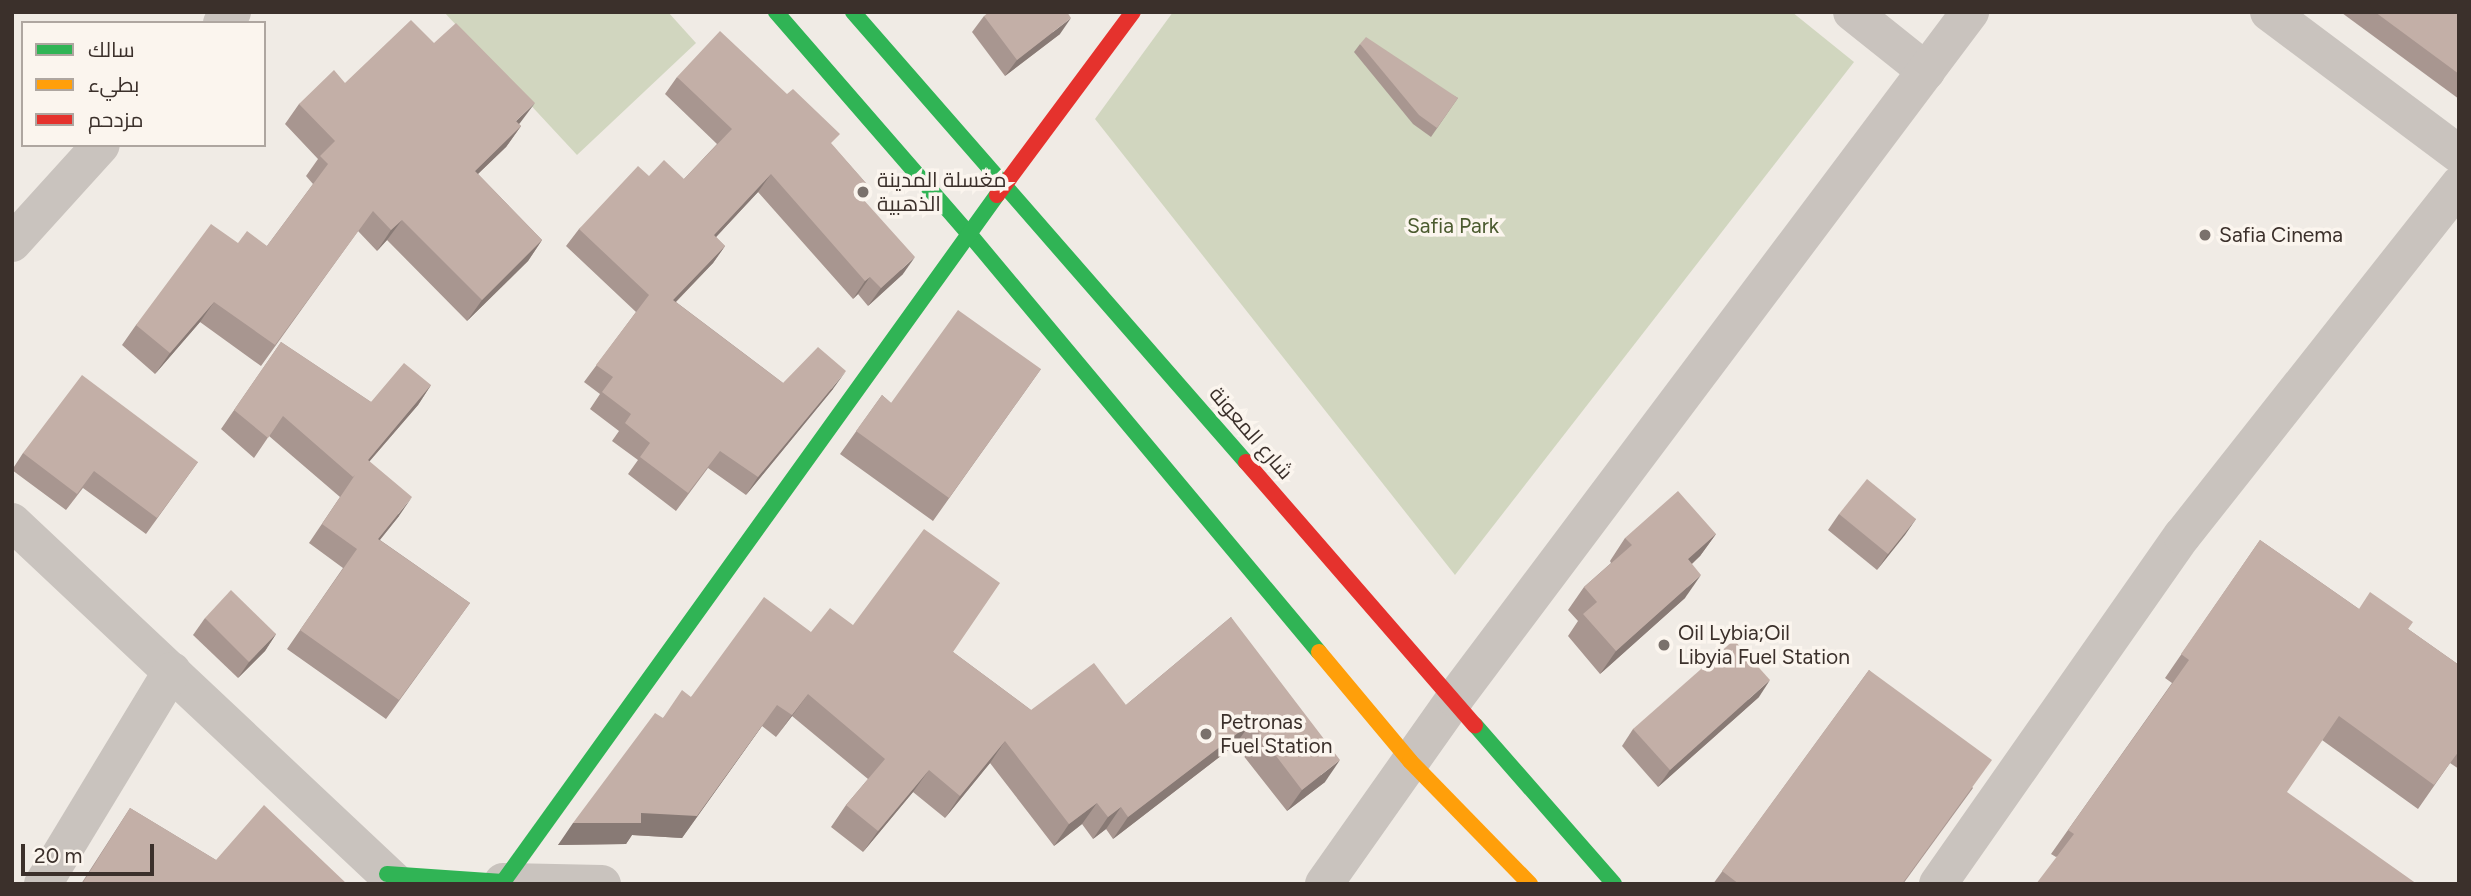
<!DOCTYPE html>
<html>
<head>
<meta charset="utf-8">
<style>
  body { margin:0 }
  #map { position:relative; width:2471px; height:896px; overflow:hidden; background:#f0ebe5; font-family:Figtree,Cairo,sans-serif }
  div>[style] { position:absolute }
  .green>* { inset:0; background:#d1d6bf }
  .street>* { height:38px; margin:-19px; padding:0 19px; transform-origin:19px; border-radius:19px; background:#c9c3be }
  .fast>* { height:16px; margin:-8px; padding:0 8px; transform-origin:8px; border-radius:8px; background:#30b455 }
  .slow>* { height:16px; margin:-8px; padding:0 8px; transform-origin:8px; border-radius:8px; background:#ff9f0a }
  .jam>* { height:16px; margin:-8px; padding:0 8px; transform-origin:8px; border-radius:8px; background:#e5322d }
  .wall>* { inset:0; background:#a89690 }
  .shaded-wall>* { inset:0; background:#887a75 }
  .building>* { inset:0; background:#c3afa7 }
  .dots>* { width:19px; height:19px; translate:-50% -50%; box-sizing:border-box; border:4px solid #fbf5ee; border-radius:50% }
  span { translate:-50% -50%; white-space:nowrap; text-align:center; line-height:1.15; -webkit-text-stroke:7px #fbf5ee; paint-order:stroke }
  .poi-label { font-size:21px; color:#3b302b }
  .left { translate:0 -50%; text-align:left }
  .park-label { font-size:21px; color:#4a5a2e }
  .street-label { font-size:21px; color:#3b302b }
  .frame { position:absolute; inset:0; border:14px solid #3b302b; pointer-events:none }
  .legend { position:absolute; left:21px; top:21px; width:245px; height:126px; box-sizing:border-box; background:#fbf5ee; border:2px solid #aea6a0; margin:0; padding:9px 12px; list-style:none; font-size:21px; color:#3b302b }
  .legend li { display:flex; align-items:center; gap:14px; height:35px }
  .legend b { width:35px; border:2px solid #aea6a0 }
  .scale { position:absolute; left:21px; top:844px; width:133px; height:32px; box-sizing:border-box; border:4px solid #3b302b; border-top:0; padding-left:9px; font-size:21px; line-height:24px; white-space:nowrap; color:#3b302b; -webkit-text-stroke:5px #fbf5ee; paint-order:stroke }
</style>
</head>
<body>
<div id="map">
  <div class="green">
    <div style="clip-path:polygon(444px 12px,668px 12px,696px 43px,577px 155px)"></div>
    <div style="clip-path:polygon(1173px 12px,1792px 12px,1854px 62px,1455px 575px,1095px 119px)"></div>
  </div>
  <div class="street">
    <div style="left:1852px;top:12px;width:95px;rotate:38.6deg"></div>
    <div style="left:2269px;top:12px;width:237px;rotate:36.8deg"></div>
    <div style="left:222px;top:23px;width:15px;rotate:-48deg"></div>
    <div style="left:12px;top:243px;width:132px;rotate:-47.8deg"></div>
    <div style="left:12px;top:522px;width:528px;rotate:43.24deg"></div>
    <div style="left:503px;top:882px;width:99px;rotate:1.2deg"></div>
    <div style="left:43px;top:884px;width:249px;rotate:-58.8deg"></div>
    <div style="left:1324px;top:884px;width:228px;rotate:-54.8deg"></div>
    <div style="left:1455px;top:698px;width:858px;rotate:-53.1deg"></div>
    <div style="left:1938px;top:884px;width:425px;rotate:-55deg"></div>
    <div style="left:2182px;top:536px;width:447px;rotate:-51.7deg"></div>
  </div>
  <div class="fast">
    <div style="left:776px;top:12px;width:297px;rotate:49deg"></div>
    <div style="left:971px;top:236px;width:542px;rotate:50.09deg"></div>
    <div style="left:853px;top:12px;width:597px;rotate:48.87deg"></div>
    <div style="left:1475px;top:725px;width:211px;rotate:48.8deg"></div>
    <div style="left:387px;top:874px;width:116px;rotate:3.9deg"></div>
    <div style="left:503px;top:882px;width:846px;rotate:-54.28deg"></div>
  </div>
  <div class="slow">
    <div style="left:1319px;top:652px;width:142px;rotate:50.1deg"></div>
    <div style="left:1410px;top:761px;width:172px;rotate:45.7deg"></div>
  </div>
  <div class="jam">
    <div style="left:997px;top:195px;width:228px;rotate:-53.4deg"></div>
    <div style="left:1246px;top:462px;width:349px;rotate:49deg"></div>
  </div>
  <div class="wall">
    <div style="clip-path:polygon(2343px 12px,2459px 12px,2459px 99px,2342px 13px)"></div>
    <div style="clip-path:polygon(984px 16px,1060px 34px,1005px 76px,972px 32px)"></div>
    <div style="clip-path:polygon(434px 43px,521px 126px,506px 147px,478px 174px,542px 240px,528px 261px,467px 321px,387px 240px,377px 251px,358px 231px,261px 366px,200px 322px,155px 374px,122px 345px,136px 325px,238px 243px,267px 246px,313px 184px,306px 176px,318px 159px,285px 124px,299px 104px)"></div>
    <div style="clip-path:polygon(1360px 44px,1458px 98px,1431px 137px,1413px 124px,1354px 52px)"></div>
    <div style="clip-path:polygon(677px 77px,832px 145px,872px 190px,864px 200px,903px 274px,868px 306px,858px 294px,853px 299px,758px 192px,716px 237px,725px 246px,713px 263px,676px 302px,783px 383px,833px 389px,746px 495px,708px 468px,676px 511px,628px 474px,638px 460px,612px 441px,619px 431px,590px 409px,600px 394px,584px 382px,636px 312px,566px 246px,579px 229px,649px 176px,684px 179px,717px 144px,665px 94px)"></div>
    <div style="clip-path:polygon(281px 342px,371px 402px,431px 385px,418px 405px,369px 462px,399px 516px,380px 540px,470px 603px,386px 719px,287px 649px,343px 568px,309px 543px,342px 494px,340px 497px,269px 436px,254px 458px,221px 429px)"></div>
    <div style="clip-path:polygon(1041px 369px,933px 521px,840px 454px,882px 395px,891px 403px)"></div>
    <div style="clip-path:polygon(23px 453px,198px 462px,146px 534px,83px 488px,66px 510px,12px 470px)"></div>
    <div style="clip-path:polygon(1839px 514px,1916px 519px,1877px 570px,1828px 530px)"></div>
    <div style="clip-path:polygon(1716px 534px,1700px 556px,1692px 564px,1685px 598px,1600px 674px,1568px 636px,1578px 621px,1568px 610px,1584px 587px,1611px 563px,1610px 561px,1625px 538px)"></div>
    <div style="clip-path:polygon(2260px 540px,2359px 609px,2408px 629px,2459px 665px,2459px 769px,2450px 763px,2418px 809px,2322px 740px,2056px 857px,2051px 854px,2172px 683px,2165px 678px)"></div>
    <div style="clip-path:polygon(1231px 617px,1325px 782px,1287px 811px,1235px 745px,1113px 839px,1106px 829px,1093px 839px,1082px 824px,1054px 846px,990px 763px,945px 818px,913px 792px,863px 852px,831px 827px,846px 805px,868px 779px,792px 716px,776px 737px,762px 726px,682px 838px,632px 835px,626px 844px,558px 845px,663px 718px,691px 697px,811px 632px,853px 625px,953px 652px,1031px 710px,1126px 705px)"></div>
    <div style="clip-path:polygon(205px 618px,276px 634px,265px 651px,238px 678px,193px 635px)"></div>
    <div style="clip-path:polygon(1869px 670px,1973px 788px,1903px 884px,1713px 884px)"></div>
    <div style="clip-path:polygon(1759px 697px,1658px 787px,1622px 746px,1633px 729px)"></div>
    <div style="clip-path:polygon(130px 808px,216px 860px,347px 884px,81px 884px)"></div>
  </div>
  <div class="shaded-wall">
    <div style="clip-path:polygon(1071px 18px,1060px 34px,1005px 76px,1017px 60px)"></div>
    <div style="clip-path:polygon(535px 103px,520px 123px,502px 141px,516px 121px)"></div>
    <div style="clip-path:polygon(521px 126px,506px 147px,460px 191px,475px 171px)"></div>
    <div style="clip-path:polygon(771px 174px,758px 192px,702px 252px,714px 235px)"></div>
    <div style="clip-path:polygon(402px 220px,387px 240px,377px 251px,391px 230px)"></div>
    <div style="clip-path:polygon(542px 240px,528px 261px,467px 321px,482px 300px)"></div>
    <div style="clip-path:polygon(725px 246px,713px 263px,661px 317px,673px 300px)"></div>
    <div style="clip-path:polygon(915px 257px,903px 274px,868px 306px,881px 288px)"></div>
    <div style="clip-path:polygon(870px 277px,858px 294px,853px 299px,865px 281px)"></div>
    <div style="clip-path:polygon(214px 302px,200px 322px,155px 374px,170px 353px)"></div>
    <div style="clip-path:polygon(846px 371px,833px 389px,746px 495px,758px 477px)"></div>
    <div style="clip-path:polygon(431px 385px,418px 405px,354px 479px,368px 460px)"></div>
    <div style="clip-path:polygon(412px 497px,399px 516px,365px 558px,378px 539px)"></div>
    <div style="clip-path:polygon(1916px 519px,1905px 535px,1877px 570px,1888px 554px)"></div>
    <div style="clip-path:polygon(1716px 534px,1700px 556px,1672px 582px,1688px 559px)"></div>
    <div style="clip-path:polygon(1701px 575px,1685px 598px,1600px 674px,1616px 651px)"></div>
    <div style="clip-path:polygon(276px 634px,265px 651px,238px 678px,249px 662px)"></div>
    <div style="clip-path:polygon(1770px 680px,1759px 697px,1658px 787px,1670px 770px)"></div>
    <div style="clip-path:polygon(808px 694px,792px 716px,776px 737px,792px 715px)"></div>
    <div style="clip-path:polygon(1251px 723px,1235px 745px,1113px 839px,1128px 817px)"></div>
    <div style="clip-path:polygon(762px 726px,682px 838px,632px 835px,626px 844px,558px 845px,573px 823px,641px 813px)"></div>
    <div style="clip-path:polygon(1005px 741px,990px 763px,945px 818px,960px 796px)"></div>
    <div style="clip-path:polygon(1340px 760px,1325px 782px,1287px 811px,1302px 790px)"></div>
    <div style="clip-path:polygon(929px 770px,913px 792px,863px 852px,878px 831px)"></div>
    <div style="clip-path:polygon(1097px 803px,1082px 824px,1054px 846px,1069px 824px)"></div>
    <div style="clip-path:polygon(1121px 807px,1106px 829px,1093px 839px,1108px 817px)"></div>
  </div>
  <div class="building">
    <div style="clip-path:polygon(989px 12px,1067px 12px,1071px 18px,1017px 60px,984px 16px)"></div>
    <div style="clip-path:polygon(2375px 12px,2459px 12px,2459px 74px)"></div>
    <div style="clip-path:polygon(411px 20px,434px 43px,456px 23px,535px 103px,516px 121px,521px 126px,475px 171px,542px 240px,482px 300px,402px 220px,391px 230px,373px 211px,275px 345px,214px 302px,170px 353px,136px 325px,211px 224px,238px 243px,247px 231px,267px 246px,328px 164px,320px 156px,335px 141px,299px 104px,334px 70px,345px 83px)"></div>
    <div style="clip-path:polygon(720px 31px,787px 94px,793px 89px,840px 134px,831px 143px,872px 190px,862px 198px,915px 257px,881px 288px,870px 277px,865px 281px,771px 174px,714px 235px,725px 246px,673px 300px,783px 383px,818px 347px,846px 371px,758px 477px,720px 451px,688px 493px,640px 457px,650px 443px,625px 423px,631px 414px,602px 392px,613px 377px,596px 365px,649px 295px,579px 229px,638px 166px,649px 176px,664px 160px,684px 179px,732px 129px,677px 77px)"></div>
    <div style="clip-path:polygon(1366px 37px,1458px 98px,1437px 128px,1419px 115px,1360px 44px)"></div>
    <div style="clip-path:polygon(958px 310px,1041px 369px,949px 498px,856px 431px,882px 395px,891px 403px)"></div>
    <div style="clip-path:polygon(281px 342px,371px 402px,404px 363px,431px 385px,368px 460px,412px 497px,378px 539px,470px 603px,399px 700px,300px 630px,357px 549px,322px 524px,355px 475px,353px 477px,283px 416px,268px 438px,234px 410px)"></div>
    <div style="clip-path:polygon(82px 375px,198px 462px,157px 518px,94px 471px,77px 494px,23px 453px)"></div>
    <div style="clip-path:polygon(1867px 479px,1916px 519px,1888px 554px,1839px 514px)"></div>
    <div style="clip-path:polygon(1678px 491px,1716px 534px,1688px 559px,1701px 575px,1616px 651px,1583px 614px,1597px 602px,1584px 587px,1632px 545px,1625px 538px)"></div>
    <div style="clip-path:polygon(924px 529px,1000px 583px,953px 652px,1031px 710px,1094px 663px,1126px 705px,1231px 617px,1340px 760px,1302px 790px,1251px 723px,1128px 817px,1121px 807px,1108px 817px,1097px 803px,1069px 824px,1005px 741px,960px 796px,929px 770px,878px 831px,846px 805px,885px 759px,808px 694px,792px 715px,777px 705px,697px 816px,641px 813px,641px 823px,573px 823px,655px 713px,663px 718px,682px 690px,691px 697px,764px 597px,811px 632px,830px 608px,853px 625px)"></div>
    <div style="clip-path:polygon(2260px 540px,2359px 609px,2370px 592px,2413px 622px,2408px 629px,2459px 665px,2459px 751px,2434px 785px,2339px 716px,2287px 792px,2417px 884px,2036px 884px,2074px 834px,2068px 830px,2189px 660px,2181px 654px)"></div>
    <div style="clip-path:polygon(231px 590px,276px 634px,249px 662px,205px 618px)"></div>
    <div style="clip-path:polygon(1734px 640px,1770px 680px,1670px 770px,1633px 729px)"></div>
    <div style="clip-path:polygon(1869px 670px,1992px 760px,1902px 884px,1739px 884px,1722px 871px)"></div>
    <div style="clip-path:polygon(264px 805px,347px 884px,82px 884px,130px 808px,216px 860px)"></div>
  </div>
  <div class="dots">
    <div style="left:863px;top:192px;background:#7a716c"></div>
    <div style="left:2205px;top:235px;background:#7a716c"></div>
    <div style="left:1664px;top:645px;background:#7a716c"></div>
    <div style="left:1206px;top:734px;background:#7a716c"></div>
  </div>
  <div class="poi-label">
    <span class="left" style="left:877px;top:192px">مغسلة المدينة<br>الذهبية</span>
    <span class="left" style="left:2219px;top:235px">Safia Cinema</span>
    <span class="left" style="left:1678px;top:645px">Oil Lybia;Oil<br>Libyia Fuel Station</span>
    <span class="left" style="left:1220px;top:734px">Petronas<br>Fuel Station</span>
  </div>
  <div class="park-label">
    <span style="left:1453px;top:226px">Safia Park</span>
  </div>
  <div class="street-label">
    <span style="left:1251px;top:433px;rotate:49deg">شارع المعونة</span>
  </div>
  <div class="frame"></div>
  <ul class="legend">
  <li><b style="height:9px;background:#30b455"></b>سالك</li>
  <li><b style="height:9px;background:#ff9f0a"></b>بطيء</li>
  <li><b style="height:9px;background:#e5322d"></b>مزدحم</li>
  </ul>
  <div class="scale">20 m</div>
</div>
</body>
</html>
